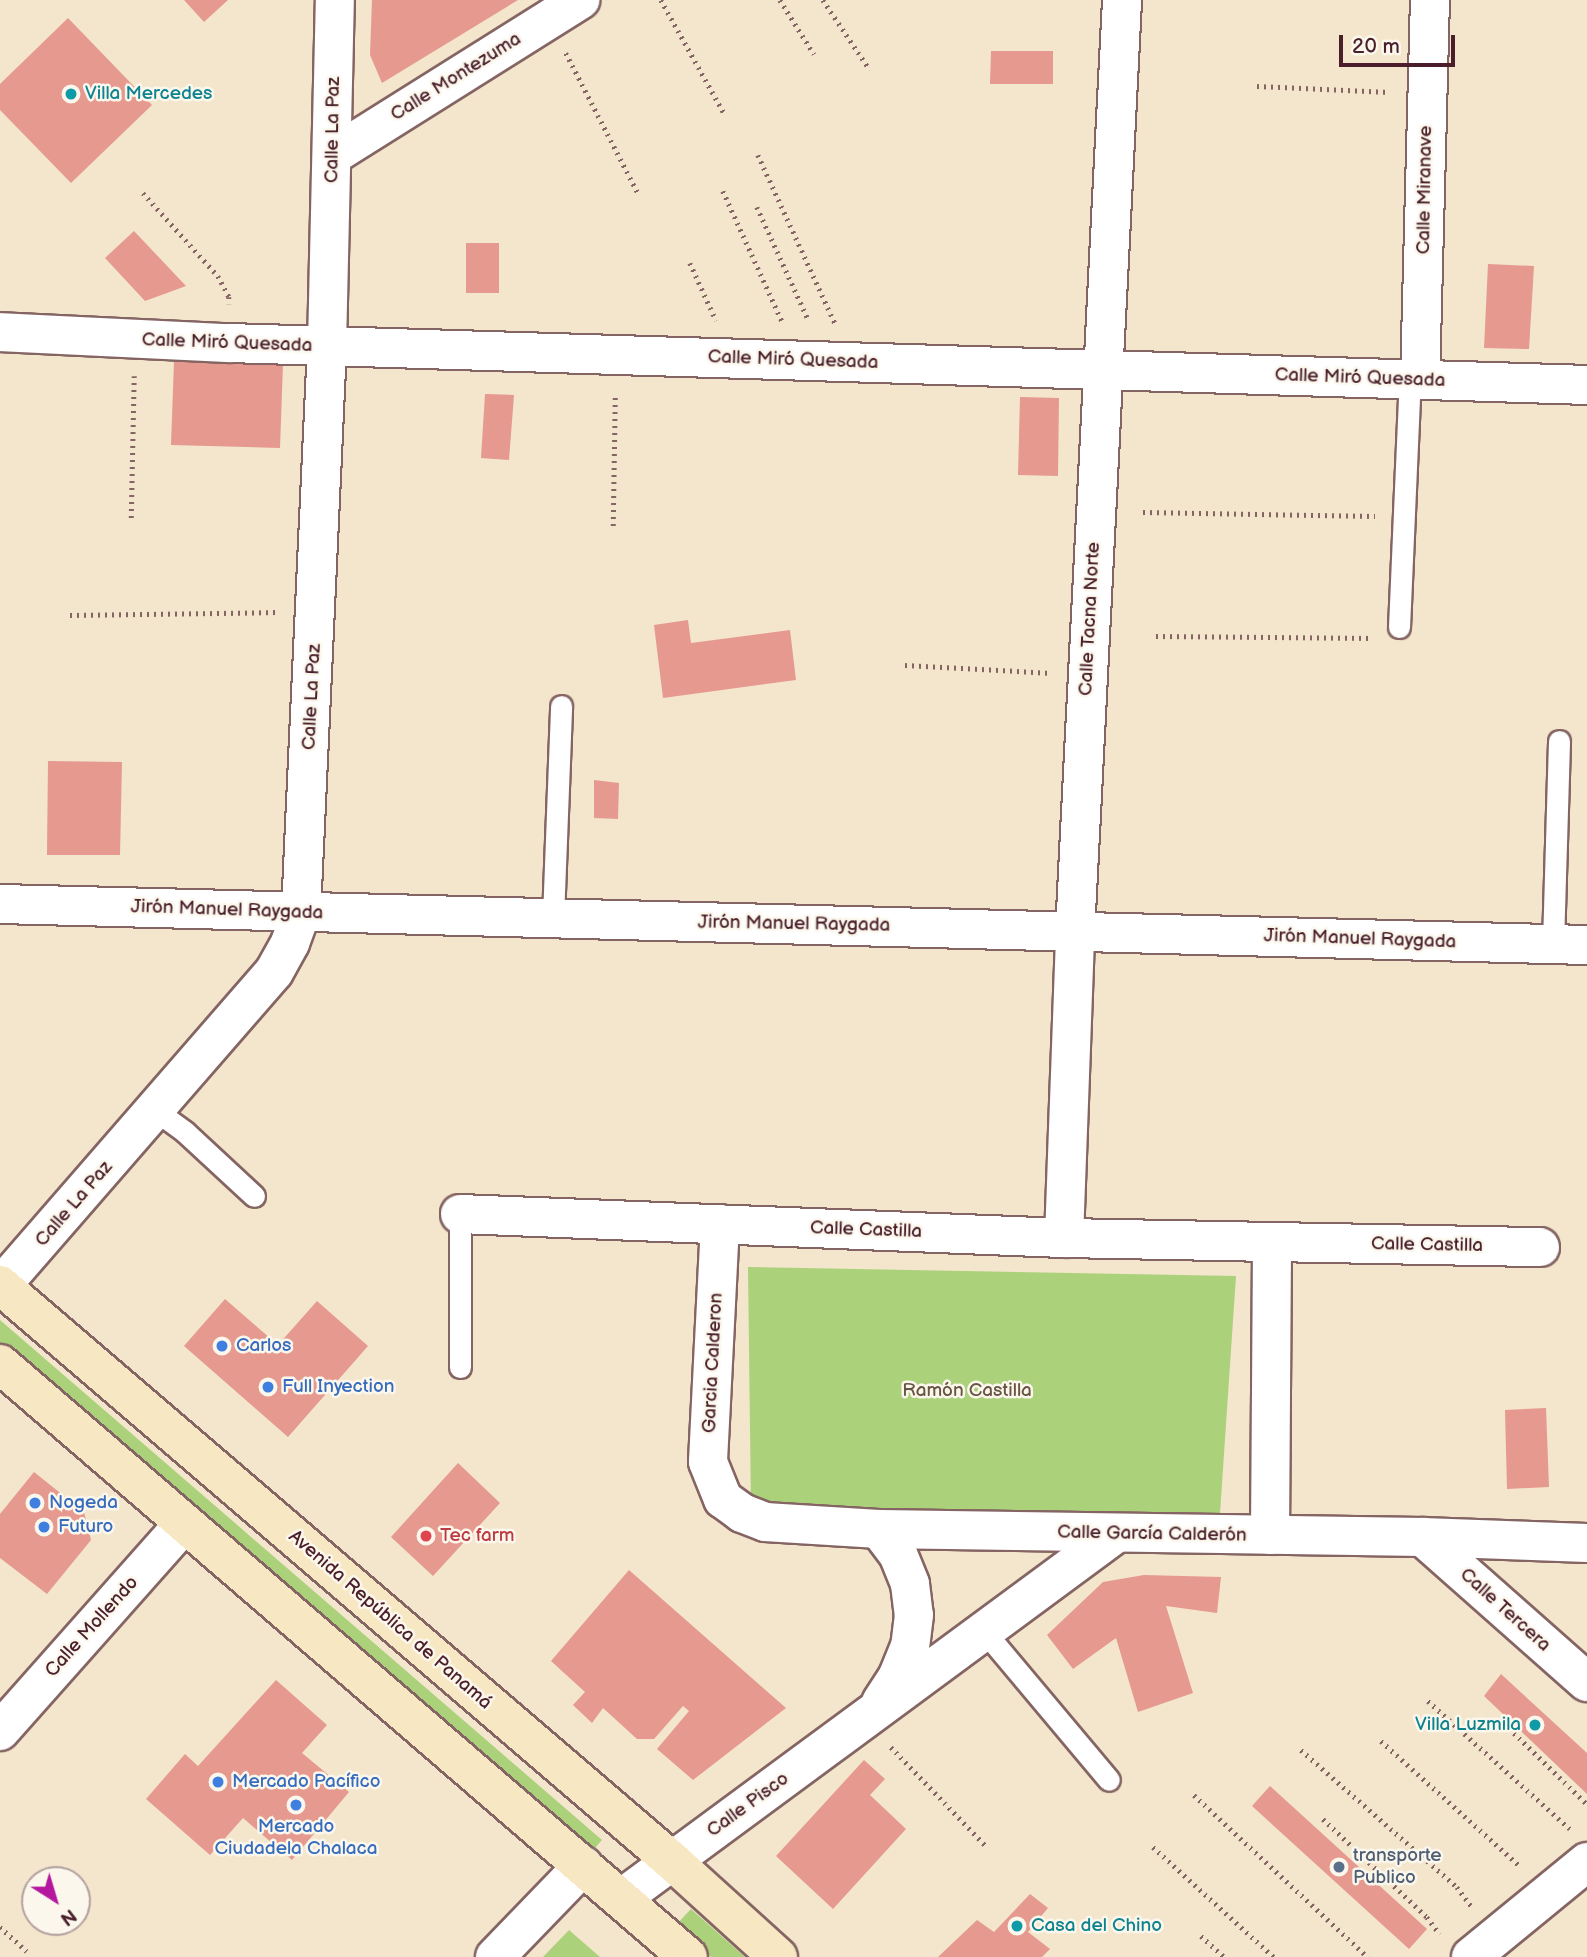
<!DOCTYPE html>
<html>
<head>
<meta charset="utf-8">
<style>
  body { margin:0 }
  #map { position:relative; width:1587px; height:1957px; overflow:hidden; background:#f3e6cc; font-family:"Balsamiq Sans",sans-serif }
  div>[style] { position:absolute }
  .green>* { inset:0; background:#abd17b }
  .building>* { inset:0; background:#e5998f }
  .path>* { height:4.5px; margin-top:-2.25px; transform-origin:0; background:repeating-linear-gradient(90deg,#856563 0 2px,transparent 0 7px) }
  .roads { filter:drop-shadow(2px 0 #856563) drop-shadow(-2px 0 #856563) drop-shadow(0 2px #856563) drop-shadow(0 -2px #856563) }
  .lane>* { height:21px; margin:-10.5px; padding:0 10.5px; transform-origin:10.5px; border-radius:10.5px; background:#fff }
  .street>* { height:38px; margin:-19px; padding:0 19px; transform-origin:19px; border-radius:19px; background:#fff }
  .secondary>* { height:38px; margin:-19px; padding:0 19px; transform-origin:19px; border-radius:19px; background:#f7e8c3 }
  .dots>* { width:19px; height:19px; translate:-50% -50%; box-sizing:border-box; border:4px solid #fbf7ec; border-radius:50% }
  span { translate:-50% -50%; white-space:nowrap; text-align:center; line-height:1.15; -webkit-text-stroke:5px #fbf7ec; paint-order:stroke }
  .street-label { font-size:19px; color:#4a1f2b }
  .culture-label { font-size:19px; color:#0d838f }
  .left { translate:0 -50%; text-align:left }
  .right { translate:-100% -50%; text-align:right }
  .shop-label { font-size:19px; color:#366cbe }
  .park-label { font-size:19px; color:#675443 }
  .health-label { font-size:19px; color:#be3a42 }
  .service-label { font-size:19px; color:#4e5e75 }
  .north { position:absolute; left:21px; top:1866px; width:70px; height:70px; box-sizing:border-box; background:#fbf7ec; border:2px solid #b4a19f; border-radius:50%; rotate:143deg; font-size:19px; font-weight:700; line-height:28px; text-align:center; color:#4a1f2b }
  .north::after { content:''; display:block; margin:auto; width:24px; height:32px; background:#b5179e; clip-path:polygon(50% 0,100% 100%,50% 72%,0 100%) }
  .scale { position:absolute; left:1339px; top:35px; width:116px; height:32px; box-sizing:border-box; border:4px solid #4a1f2b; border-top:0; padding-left:9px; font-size:21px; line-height:24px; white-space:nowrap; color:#4a1f2b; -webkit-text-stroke:5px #fbf7ec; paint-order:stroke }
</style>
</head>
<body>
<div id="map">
  <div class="green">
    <div style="clip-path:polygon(748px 1267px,1236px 1276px,1220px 1513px,751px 1509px)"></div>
    <div style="clip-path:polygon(0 1320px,602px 1840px,585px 1859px,0 1348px)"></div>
    <div style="clip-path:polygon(691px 1909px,745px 1957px,711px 1957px,676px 1925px)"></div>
    <div style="clip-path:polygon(569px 1930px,600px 1957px,543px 1957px)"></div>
  </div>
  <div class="building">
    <div style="clip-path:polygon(184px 0,228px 0,204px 22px)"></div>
    <div style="clip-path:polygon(372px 0,518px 0,382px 83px,370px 55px)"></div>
    <div style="clip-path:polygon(68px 18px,152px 105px,71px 183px,0 110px,0 84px)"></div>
    <div style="clip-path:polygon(991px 51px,1053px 51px,1053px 84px,990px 84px)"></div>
    <div style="clip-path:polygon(134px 231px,186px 286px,145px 301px,105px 258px)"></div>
    <div style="clip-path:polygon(466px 243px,499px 243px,499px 293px,466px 293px)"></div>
    <div style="clip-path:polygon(1488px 264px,1534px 266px,1529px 349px,1484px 348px)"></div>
    <div style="clip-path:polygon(174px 361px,283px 364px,280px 448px,171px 445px)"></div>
    <div style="clip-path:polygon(485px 394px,514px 395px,509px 460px,481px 458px)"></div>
    <div style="clip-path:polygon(1020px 397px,1059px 398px,1058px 476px,1018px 475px)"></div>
    <div style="clip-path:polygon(688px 620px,691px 643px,790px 630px,796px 680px,663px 698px,654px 625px)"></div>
    <div style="clip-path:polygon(48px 761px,122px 762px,120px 855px,47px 855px)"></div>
    <div style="clip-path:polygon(594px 780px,619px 783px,618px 819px,594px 818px)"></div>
    <div style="clip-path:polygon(225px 1299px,278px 1345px,317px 1301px,368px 1346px,288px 1437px,184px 1346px)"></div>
    <div style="clip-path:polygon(1546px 1408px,1549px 1487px,1507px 1489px,1505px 1410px)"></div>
    <div style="clip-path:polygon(458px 1463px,500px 1503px,433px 1576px,391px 1537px)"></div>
    <div style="clip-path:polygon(34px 1472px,84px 1512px,91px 1540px,47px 1594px,0 1558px,0 1514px)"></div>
    <div style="clip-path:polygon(629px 1570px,786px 1708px,693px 1780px,657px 1749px,689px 1711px,683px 1706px,654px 1739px,637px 1739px,603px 1708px,592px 1723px,573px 1705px,585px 1692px,551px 1661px)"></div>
    <div style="clip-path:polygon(1144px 1575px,1221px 1577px,1217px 1613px,1166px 1606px,1193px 1693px,1138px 1712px,1116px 1638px,1073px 1669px,1047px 1635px,1103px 1582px)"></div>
    <div style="clip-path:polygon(1501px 1674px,1587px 1753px,1587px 1794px,1484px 1696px)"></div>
    <div style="clip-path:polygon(276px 1680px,327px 1725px,302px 1753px,349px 1792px,292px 1860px,243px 1818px,210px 1855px,146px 1799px,185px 1754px,198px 1766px)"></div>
    <div style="clip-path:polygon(864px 1760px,885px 1779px,870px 1795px,906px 1829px,833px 1909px,776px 1856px)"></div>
    <div style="clip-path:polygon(1270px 1786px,1427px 1929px,1409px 1949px,1252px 1806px)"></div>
    <div style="clip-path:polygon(1030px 1894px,1048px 1908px,1028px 1932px,1050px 1949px,1042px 1957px,938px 1957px,977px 1920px,994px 1932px)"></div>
  </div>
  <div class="path">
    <div style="left:661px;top:0;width:129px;rotate:60.9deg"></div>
    <div style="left:780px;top:0;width:64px;rotate:57.8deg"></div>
    <div style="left:823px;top:0;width:84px;rotate:56.1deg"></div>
    <div style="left:566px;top:53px;width:160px;rotate:62.8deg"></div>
    <div style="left:1257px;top:86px;width:132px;rotate:2.6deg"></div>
    <div style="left:758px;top:155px;width:185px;rotate:65.4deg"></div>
    <div style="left:723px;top:191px;width:143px;rotate:65.6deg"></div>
    <div style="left:143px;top:193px;width:112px;rotate:47.9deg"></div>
    <div style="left:218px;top:276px;width:24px;rotate:62deg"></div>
    <div style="left:229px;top:297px;width:7px;rotate:90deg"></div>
    <div style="left:757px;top:207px;width:125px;rotate:65.5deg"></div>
    <div style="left:690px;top:263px;width:63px;rotate:65.5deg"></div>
    <div style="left:1143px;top:512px;width:232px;rotate:1deg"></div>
    <div style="left:131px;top:518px;width:142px;rotate:-88.8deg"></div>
    <div style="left:613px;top:526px;width:132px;rotate:-89.1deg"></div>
    <div style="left:70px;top:615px;width:206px;rotate:-0.8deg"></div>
    <div style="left:1156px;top:636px;width:216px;rotate:0.5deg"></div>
    <div style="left:905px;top:665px;width:146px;rotate:3.1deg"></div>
    <div style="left:1428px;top:1701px;width:191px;rotate:42deg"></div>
    <div style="left:1509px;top:1728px;width:109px;rotate:44.3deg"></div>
    <div style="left:1381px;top:1741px;width:188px;rotate:42deg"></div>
    <div style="left:891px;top:1747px;width:136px;rotate:46.2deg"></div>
    <div style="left:1301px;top:1750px;width:208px;rotate:41.3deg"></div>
    <div style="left:1457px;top:1887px;width:26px;rotate:53deg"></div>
    <div style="left:1194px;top:1795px;width:238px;rotate:43deg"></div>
    <div style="left:1323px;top:1819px;width:143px;rotate:43.3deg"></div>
    <div style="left:1427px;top:1917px;width:21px;rotate:53deg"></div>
    <div style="left:1153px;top:1847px;width:164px;rotate:42.3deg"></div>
    <div style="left:0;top:1927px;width:36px;rotate:42deg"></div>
    <div style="left:1201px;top:1936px;width:31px;rotate:42deg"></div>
  </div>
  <div class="roads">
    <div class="lane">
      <div style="left:1399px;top:627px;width:248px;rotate:-87.5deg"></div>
      <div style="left:553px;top:918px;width:212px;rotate:-87.8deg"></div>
      <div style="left:1553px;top:944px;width:203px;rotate:-88.3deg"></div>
      <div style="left:155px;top:1110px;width:37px;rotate:36deg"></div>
      <div style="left:185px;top:1132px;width:94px;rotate:42.8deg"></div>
      <div style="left:460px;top:1367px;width:153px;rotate:-90deg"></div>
      <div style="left:984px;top:1631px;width:194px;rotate:50deg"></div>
    </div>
    <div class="street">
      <div style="left:333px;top:155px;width:292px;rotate:-32.1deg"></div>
      <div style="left:0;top:332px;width:229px;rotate:2.8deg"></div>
      <div style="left:229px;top:343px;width:1359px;rotate:1.77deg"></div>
      <div style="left:1420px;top:380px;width:380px;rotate:-88.5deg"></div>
      <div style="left:0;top:904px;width:1588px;rotate:1.48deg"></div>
      <div style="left:460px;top:1214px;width:604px;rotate:2.28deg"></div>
      <div style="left:1064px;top:1238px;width:476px;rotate:1.1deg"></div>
      <div style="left:720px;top:1224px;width:238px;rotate:92.9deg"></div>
      <div style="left:708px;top:1462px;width:40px;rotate:68deg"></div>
      <div style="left:723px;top:1499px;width:24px;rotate:36deg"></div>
      <div style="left:742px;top:1513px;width:25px;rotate:21deg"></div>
      <div style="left:765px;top:1522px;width:114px;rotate:3.5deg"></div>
      <div style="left:879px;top:1529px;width:544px;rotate:0.84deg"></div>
      <div style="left:1423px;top:1537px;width:164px;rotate:2.1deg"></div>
      <div style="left:1064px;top:1238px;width:306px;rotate:-87.9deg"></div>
      <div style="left:1075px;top:932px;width:933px;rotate:-87.11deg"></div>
      <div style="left:1px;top:1286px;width:416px;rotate:-49deg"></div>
      <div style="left:274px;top:972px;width:33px;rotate:-61deg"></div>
      <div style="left:290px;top:943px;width:33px;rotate:-70deg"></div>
      <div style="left:301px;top:912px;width:567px;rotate:-87.37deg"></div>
      <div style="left:327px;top:346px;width:346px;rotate:-88.7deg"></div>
      <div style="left:879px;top:1529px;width:31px;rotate:53deg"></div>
      <div style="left:898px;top:1554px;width:32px;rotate:68deg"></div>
      <div style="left:910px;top:1584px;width:31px;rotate:83deg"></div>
      <div style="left:914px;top:1615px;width:31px;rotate:97deg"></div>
      <div style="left:910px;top:1646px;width:32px;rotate:112deg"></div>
      <div style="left:898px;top:1676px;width:31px;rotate:123deg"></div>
      <div style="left:1270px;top:1535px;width:293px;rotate:-89.6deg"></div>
      <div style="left:1423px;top:1537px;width:219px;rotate:41.5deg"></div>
      <div style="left:0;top:1731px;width:277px;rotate:-48.4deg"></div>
      <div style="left:622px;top:1898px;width:611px;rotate:-36.42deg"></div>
      <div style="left:495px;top:1957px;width:127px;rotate:-46deg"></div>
      <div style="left:1471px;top:1957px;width:150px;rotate:-39.3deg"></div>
    </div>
    <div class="secondary">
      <div style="left:0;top:1285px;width:885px;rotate:40.6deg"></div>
      <div style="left:672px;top:1861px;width:143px;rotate:42.2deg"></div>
      <div style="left:0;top:1364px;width:908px;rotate:40.76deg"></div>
    </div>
  </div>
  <div class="dots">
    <div style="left:71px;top:94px;background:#0f9aa8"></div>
    <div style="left:222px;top:1346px;background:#3f7fe0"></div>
    <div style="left:268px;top:1387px;background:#3f7fe0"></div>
    <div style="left:35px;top:1503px;background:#3f7fe0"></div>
    <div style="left:44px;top:1527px;background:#3f7fe0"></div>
    <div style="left:426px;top:1536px;background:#e0444e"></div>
    <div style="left:1535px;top:1725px;background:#0f9aa8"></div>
    <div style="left:218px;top:1782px;background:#3f7fe0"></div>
    <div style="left:296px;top:1805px;background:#3f7fe0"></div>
    <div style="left:1339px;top:1867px;background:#5c6f8a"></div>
    <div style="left:1017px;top:1926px;background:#0f9aa8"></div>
  </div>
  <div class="street-label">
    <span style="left:456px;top:77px;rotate:-32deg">Calle Montezuma</span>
    <span style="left:333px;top:130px;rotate:-89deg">Calle La Paz</span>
    <span style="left:1425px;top:190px;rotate:-89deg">Calle Miranave</span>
    <span style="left:227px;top:343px;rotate:2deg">Calle Miró Quesada</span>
    <span style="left:793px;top:360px;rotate:2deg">Calle Miró Quesada</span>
    <span style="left:1360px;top:378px;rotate:2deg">Calle Miró Quesada</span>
    <span style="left:1090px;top:619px;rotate:-87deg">Calle Tacna Norte</span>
    <span style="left:312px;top:697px;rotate:-87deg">Calle La Paz</span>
    <span style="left:227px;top:910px;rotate:2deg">Jirón Manuel Raygada</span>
    <span style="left:794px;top:924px;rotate:1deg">Jirón Manuel Raygada</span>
    <span style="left:1360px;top:939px;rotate:2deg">Jirón Manuel Raygada</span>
    <span style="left:74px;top:1204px;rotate:-49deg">Calle La Paz</span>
    <span style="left:866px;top:1230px;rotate:2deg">Calle Castilla</span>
    <span style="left:1427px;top:1245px;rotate:1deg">Calle Castilla</span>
    <span style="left:713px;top:1363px;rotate:-87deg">Garcia Calderon</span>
    <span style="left:1152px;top:1534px;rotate:1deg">Calle García Calderón</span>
    <span style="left:1505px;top:1610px;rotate:42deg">Calle Tercera</span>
    <span style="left:390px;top:1620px;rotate:41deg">Avenida República de Panamá</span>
    <span style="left:92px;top:1627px;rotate:-48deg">Calle Mollendo</span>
    <span style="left:748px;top:1805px;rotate:-36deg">Calle Pisco</span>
  </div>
  <div class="culture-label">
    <span class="left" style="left:85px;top:94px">Villa Mercedes</span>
    <span class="right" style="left:1521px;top:1725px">Villa Luzmila</span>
    <span class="left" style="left:1031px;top:1926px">Casa del Chino</span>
  </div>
  <div class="shop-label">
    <span class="left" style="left:236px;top:1346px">Carlos</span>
    <span class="left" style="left:282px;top:1387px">Full Inyection</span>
    <span class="left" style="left:49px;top:1503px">Nogeda</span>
    <span class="left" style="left:58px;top:1527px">Futuro</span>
    <span class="left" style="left:232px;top:1782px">Mercado Pacífico</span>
    <span style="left:296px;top:1838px">Mercado<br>Ciudadela Chalaca</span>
  </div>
  <div class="park-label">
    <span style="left:967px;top:1391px">Ramón Castilla</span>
  </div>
  <div class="health-label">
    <span class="left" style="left:440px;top:1536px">Tec farm</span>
  </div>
  <div class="service-label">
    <span class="left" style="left:1353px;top:1867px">transporte<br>Publico</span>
  </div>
  <div class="north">N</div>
  <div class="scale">20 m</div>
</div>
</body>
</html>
